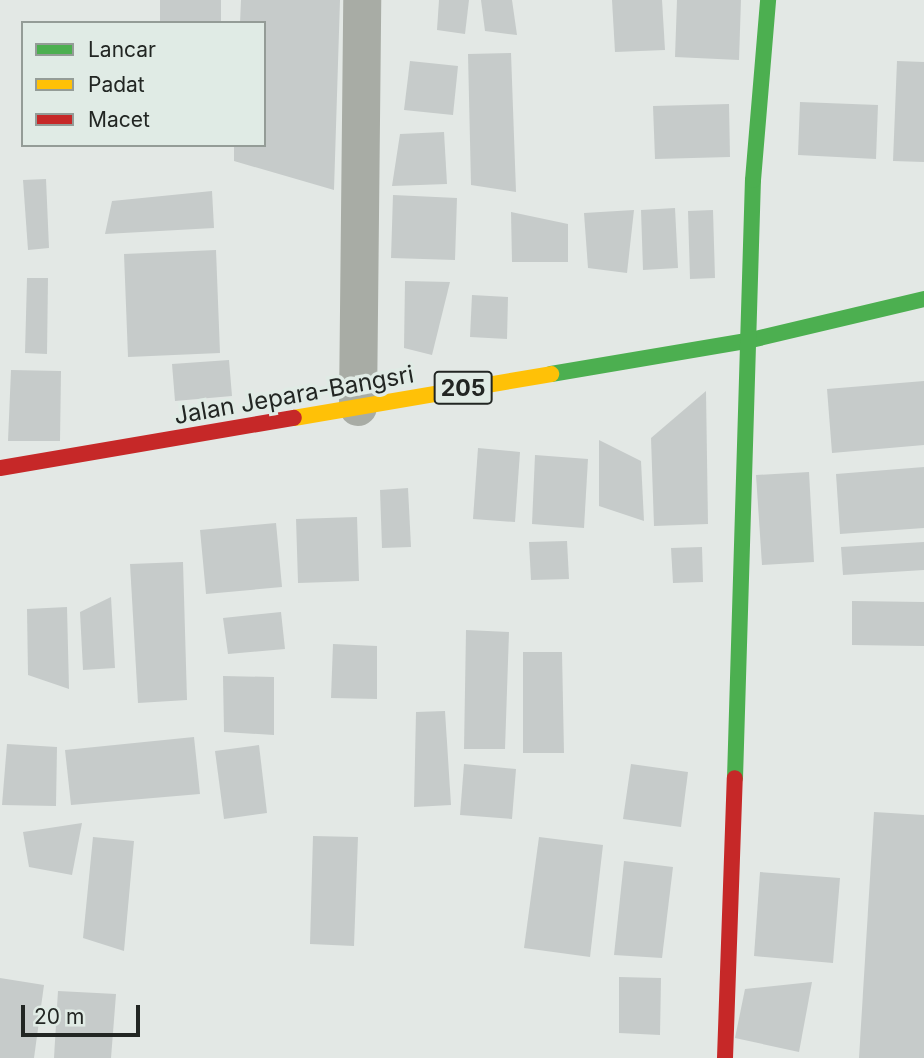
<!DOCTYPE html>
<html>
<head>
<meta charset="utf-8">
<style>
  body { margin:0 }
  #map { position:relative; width:924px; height:1058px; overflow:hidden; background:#e3e8e5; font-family:Inter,sans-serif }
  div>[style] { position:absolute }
  .building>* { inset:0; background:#c6cbca }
  .street>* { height:38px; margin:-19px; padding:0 19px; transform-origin:19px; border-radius:19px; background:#a8aca5 }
  .fast>* { height:16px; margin:-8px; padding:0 8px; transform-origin:8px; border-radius:8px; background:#4caf50 }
  .slow>* { height:16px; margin:-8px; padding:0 8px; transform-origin:8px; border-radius:8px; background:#ffc107 }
  .jam>* { height:16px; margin:-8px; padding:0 8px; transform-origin:8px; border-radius:8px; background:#c62828 }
  span { translate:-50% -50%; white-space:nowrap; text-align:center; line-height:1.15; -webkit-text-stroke:7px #e0ebe5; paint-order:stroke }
  .shield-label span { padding:2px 5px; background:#e0ebe5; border:2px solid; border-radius:5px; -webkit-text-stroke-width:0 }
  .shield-label { font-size:23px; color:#222623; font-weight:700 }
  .street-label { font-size:24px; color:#222623 }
  .legend { position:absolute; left:21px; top:21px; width:245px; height:126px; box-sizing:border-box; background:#e0ebe5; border:2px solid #949c97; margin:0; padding:9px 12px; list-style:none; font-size:21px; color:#222623 }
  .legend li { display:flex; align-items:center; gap:14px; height:35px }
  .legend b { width:35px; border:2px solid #949c97 }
  .scale { position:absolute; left:21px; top:1005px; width:119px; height:32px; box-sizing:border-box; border:4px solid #222623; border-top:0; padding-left:9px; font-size:21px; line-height:24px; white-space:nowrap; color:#222623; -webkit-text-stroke:5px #e0ebe5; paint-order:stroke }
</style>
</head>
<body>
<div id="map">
  <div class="building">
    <div style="clip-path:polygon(160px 0,221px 0,221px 23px,160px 23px)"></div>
    <div style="clip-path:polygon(241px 0,340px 0,334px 190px,234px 161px,234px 145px,264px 145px,264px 23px,240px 23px)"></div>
    <div style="clip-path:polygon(439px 0,469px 0,465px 34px,437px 30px)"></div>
    <div style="clip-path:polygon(481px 0,512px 0,517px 35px,485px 31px)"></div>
    <div style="clip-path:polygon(612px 0,662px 0,665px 50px,615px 52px)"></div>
    <div style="clip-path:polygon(677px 0,741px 0,739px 60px,675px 57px)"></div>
    <div style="clip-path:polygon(511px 53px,516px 192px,471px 185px,468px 54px)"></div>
    <div style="clip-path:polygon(410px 61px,458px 66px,453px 115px,404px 110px)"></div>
    <div style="clip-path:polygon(897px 61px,924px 62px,924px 162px,893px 161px)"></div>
    <div style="clip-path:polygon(800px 102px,878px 105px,876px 159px,798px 155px)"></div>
    <div style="clip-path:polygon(729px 104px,730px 157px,655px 159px,653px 106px)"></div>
    <div style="clip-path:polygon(444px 132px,447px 184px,392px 186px,400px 134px)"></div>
    <div style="clip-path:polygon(46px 179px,49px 248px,28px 250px,23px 180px)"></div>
    <div style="clip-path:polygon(212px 191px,214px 228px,105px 234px,112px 201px)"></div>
    <div style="clip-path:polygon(393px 195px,457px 198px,455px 260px,391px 258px)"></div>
    <div style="clip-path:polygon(675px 208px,678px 268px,643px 270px,641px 210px)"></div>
    <div style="clip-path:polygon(634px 210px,627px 273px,588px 268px,584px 213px)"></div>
    <div style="clip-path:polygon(713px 210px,715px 278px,690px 279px,688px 211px)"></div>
    <div style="clip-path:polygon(511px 212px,568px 224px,568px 262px,512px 262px)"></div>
    <div style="clip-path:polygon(216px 250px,220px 353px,128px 357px,124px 254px)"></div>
    <div style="clip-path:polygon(27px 278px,48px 278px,47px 354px,25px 353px)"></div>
    <div style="clip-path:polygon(405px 281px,450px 282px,432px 355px,404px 348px)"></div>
    <div style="clip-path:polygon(472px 295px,508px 297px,507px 339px,470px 337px)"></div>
    <div style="clip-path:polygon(229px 360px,232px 396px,175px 401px,172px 364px)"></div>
    <div style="clip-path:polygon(11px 370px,61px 371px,60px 441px,8px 441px)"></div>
    <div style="clip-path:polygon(924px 381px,924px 445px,832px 453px,827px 389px)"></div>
    <div style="clip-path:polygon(706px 391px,708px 524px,654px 526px,651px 438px)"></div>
    <div style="clip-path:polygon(599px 440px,641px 461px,644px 521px,599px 506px)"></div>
    <div style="clip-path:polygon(478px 448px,520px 452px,515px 522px,473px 519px)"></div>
    <div style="clip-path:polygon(535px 455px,588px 459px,584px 528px,532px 524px)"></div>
    <div style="clip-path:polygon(924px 467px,924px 528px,840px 534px,836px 474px)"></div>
    <div style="clip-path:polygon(809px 472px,814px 562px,762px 565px,756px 475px)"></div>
    <div style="clip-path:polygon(408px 488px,411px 547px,382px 548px,380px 490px)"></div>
    <div style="clip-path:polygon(357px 517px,359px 581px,298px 583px,296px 519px)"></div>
    <div style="clip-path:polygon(276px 523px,282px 587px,206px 594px,200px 530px)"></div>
    <div style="clip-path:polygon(567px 541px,569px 579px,531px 580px,529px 542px)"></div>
    <div style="clip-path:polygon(924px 542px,924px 570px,843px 575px,841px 547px)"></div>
    <div style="clip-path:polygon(702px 547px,703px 582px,673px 583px,671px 548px)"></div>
    <div style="clip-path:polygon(183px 562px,187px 700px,138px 703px,130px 564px)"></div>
    <div style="clip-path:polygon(111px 597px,115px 668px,83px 670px,80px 612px)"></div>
    <div style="clip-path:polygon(852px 601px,924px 602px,924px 646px,852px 645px)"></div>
    <div style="clip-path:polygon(67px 607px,69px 689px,28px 675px,27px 609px)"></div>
    <div style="clip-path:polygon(281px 612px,285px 649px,228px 654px,223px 618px)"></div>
    <div style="clip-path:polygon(466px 630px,509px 632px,505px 749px,464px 749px)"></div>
    <div style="clip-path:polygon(333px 644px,377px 646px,377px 699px,331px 698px)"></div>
    <div style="clip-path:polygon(523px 652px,562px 652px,564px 753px,523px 753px)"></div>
    <div style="clip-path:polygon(223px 676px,274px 677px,274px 735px,224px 732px)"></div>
    <div style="clip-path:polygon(445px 711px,451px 805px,414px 807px,416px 712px)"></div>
    <div style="clip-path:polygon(194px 737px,200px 794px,71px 805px,65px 750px)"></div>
    <div style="clip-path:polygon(7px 744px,57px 747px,56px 806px,2px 805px)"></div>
    <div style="clip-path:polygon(259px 745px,267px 813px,224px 819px,215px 751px)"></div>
    <div style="clip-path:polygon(464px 764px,516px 769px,512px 819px,460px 815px)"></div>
    <div style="clip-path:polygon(631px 764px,688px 772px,681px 827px,623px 819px)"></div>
    <div style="clip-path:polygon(874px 812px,924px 815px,924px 1058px,859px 1058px)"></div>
    <div style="clip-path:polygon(82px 823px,72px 875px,29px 867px,23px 832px)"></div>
    <div style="clip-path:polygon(313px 836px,358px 837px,354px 946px,310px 944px)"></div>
    <div style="clip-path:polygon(93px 837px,134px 841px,124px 951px,83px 938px)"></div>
    <div style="clip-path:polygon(539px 837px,603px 845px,590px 957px,524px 948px)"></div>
    <div style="clip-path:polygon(624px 861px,673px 867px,662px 958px,614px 955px)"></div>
    <div style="clip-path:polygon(760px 872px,840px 878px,833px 963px,754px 956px)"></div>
    <div style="clip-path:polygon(619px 977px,661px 978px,660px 1035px,619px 1033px)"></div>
    <div style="clip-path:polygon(0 978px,44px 985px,34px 1058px,0 1058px)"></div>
    <div style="clip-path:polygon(812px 982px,799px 1052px,735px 1038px,745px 989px)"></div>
    <div style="clip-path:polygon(58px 991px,116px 994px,111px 1058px,54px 1058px)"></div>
  </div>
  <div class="street">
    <div style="left:358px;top:407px;width:407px;rotate:-89.4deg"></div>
  </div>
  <div class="fast">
    <div style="left:551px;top:374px;width:203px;rotate:-9.6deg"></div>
    <div style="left:751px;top:340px;width:178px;rotate:-13.3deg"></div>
    <div style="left:735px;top:778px;width:598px;rotate:-88.28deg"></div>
    <div style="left:753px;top:180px;width:181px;rotate:-85.2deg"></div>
  </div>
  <div class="slow">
    <div style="left:294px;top:418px;width:261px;rotate:-9.7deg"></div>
  </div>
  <div class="jam">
    <div style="left:0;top:468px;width:298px;rotate:-9.7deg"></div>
    <div style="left:725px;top:1058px;width:280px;rotate:-88deg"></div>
  </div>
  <div class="shield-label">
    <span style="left:463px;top:388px">205</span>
  </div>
  <div class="street-label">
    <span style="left:294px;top:395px;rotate:-10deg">Jalan Jepara-Bangsri</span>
  </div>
  <ul class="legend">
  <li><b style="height:9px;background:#4caf50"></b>Lancar</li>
  <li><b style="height:9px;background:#ffc107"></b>Padat</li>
  <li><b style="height:9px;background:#c62828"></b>Macet</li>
  </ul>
  <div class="scale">20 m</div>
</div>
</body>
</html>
